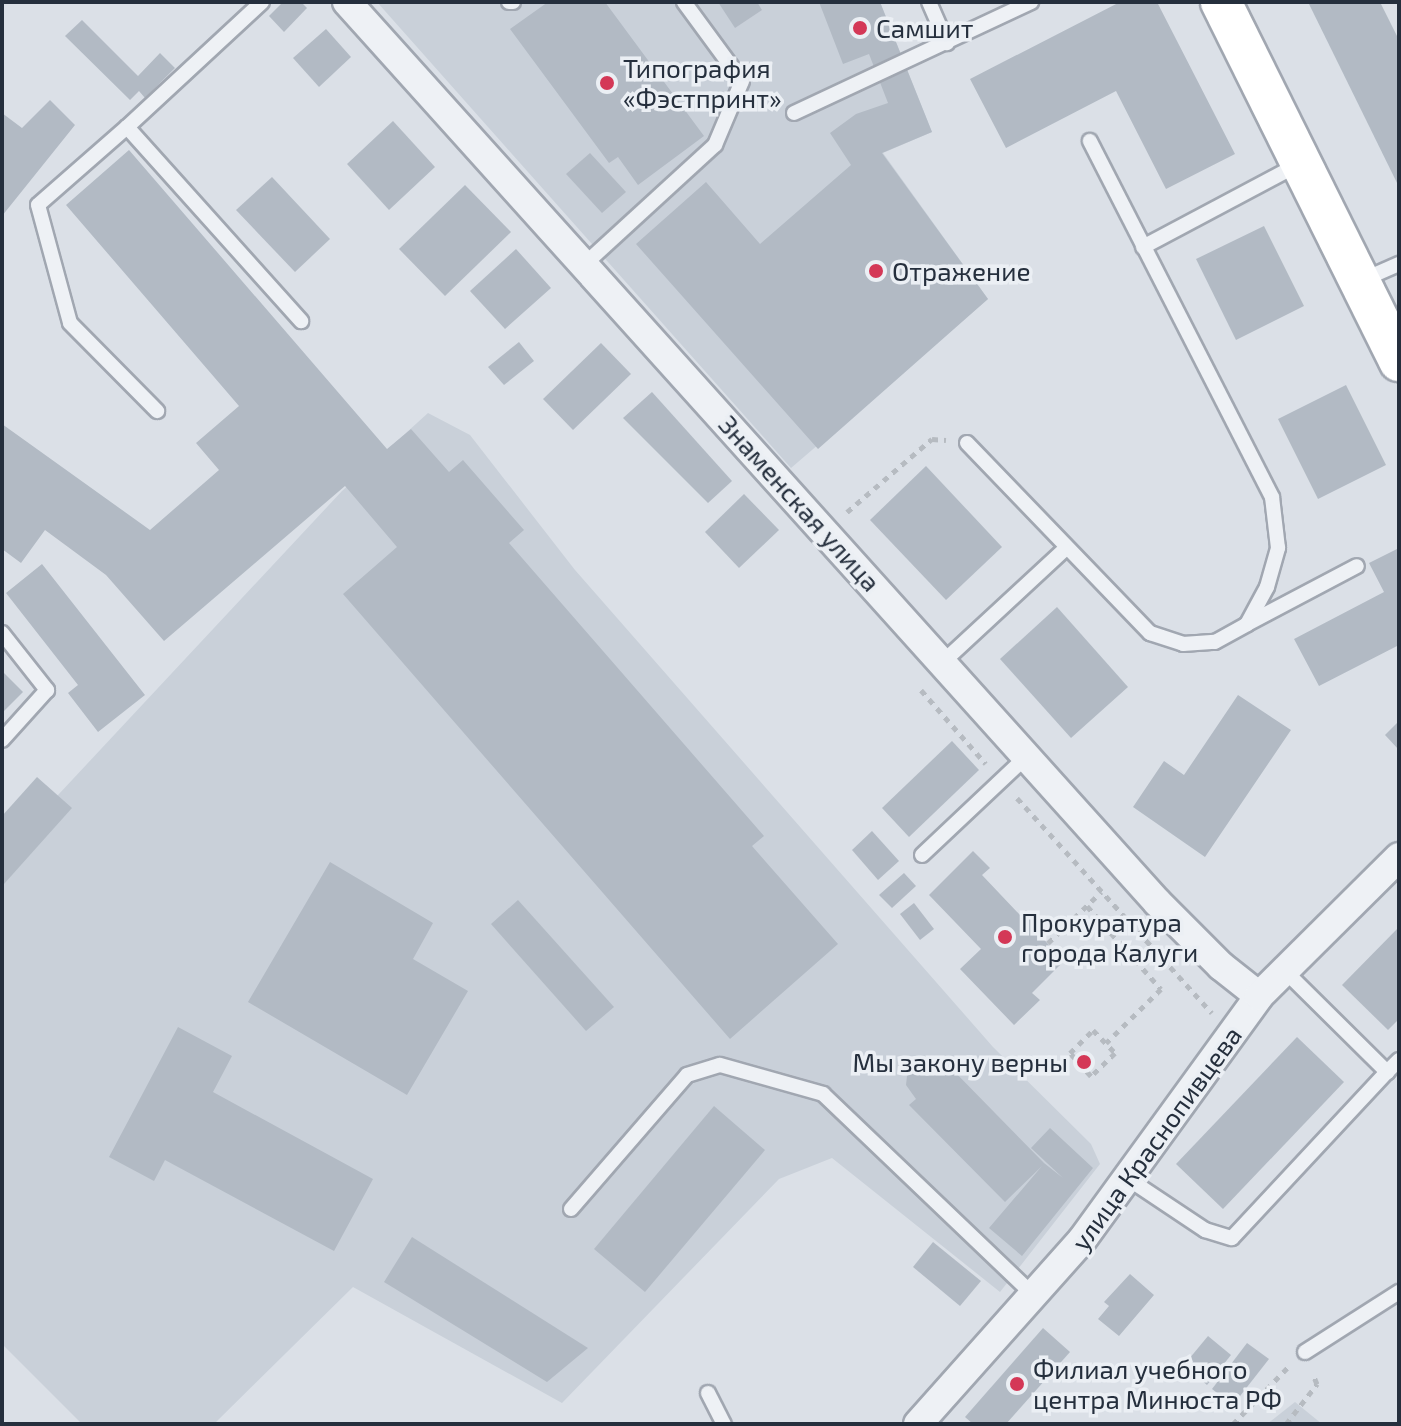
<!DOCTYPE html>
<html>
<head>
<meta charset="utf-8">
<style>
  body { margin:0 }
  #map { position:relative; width:1401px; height:1426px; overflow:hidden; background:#dbe0e7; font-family:"Exo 2",sans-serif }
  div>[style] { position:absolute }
  .built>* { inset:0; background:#c9d0d9 }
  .building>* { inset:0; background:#b2bac4 }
  .path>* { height:5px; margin-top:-2.5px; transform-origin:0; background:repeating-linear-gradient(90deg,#b6bbc1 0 6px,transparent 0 12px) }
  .roads { filter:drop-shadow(2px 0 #a1a7b1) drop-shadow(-2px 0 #a1a7b1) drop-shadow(0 2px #a1a7b1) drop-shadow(0 -2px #a1a7b1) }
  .lane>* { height:14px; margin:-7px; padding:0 7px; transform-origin:7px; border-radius:7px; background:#eef1f5 }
  .street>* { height:28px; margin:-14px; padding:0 14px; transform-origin:14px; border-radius:14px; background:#eef1f5 }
  .secondary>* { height:40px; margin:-20px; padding:0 20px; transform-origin:20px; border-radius:20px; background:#fff }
  .dots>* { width:22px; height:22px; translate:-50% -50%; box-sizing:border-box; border:4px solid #ebeff4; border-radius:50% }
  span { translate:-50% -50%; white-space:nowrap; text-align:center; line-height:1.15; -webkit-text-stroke:7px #ebeff4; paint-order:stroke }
  .poi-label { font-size:26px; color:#252f3d }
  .left { translate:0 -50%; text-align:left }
  .right { translate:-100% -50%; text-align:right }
  .street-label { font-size:26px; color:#252f3d }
  .frame { position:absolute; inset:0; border:4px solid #252f3d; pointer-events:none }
</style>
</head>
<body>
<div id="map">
  <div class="built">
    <div style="clip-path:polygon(377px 2px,880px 2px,932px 132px,883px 153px,988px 299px,791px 468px)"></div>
    <div style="clip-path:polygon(428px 413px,470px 435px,575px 570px,993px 1047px,1091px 1144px,1100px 1164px,1000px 1292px,832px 1158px,779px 1179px,562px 1403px,353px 1287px,214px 1424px,82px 1424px,2px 1344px,2px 855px,342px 491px)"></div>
    <div style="clip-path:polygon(1295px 1402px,1322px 1424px,1267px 1424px)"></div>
  </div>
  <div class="building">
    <div style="clip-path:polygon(283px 2px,301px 2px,307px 8px,284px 32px,269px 16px)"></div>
    <div style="clip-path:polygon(548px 2px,605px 2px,704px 136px,638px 185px,618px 157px,609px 163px,510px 29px)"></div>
    <div style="clip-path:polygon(718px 2px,757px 2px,762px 10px,735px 28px)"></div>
    <div style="clip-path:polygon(819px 2px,880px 2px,932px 132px,882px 153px,988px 299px,818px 449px,636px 244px,706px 182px,760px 244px,851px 165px,830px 133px,856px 114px,888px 103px,869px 54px,843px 64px)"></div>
    <div style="clip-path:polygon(1120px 2px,1157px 2px,1235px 154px,1166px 189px,1116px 91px,1006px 148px,970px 79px)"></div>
    <div style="clip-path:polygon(1308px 2px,1380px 2px,1399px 40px,1399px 187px)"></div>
    <div style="clip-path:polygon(82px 20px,138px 76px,160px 53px,175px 68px,145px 98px,139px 91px,130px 100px,65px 36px)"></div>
    <div style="clip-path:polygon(326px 29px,351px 57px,319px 87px,293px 58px)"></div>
    <div style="clip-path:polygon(50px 100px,75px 125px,2px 216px,2px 113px,22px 128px)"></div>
    <div style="clip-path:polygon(393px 121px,435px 167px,389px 210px,347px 164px)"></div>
    <div style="clip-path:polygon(129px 150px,387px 449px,411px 429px,449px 472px,463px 460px,524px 530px,509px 543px,764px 836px,752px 846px,838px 944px,730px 1039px,343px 594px,397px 547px,345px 486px,164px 641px,106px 575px,45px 530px,21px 563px,2px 549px,2px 424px,150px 530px,219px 470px,196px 443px,239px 406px,66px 205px)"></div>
    <div style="clip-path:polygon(590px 153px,626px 192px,602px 213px,566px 174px)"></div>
    <div style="clip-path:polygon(272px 177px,330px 239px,295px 272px,236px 210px)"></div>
    <div style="clip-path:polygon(465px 185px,511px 232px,445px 296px,399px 249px)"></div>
    <div style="clip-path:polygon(1264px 226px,1304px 306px,1236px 340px,1196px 259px)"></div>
    <div style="clip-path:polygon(516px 249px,551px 288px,505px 329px,470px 291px)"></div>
    <div style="clip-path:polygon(519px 342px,534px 361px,504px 385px,488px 367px)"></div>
    <div style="clip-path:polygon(601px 343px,631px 374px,573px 430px,543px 399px)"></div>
    <div style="clip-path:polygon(1346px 385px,1386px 465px,1318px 499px,1278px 419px)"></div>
    <div style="clip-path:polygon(652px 392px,732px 481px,708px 503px,623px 418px)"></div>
    <div style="clip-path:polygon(926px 466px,1002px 547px,946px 600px,870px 520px)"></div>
    <div style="clip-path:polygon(744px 494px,779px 530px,739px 568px,705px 532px)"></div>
    <div style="clip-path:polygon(1399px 548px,1399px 645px,1319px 686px,1294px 639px,1384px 592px,1369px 563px)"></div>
    <div style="clip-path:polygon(42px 564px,145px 695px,98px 732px,68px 693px,78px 685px,6px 593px)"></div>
    <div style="clip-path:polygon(1057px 607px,1128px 687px,1071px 738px,1000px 659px)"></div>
    <div style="clip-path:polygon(2px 671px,23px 692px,2px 713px)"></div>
    <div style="clip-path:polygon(1238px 695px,1291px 730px,1205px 857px,1133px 807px,1164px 761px,1184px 775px)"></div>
    <div style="clip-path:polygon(1399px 721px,1399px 750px,1385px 735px)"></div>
    <div style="clip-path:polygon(952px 741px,979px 770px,909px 837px,882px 808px)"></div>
    <div style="clip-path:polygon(37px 777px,72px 808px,4px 884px,2px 816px)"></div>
    <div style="clip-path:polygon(872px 831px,899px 861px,878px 880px,852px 850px)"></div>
    <div style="clip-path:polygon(973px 851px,990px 868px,982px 875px,1020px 915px,1026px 910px,1041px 925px,1036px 931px,1064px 961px,1032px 993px,1040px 1000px,1014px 1025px,960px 969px,981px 949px,929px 895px)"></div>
    <div style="clip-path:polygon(330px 862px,433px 923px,413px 959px,468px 991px,407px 1095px,248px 1002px)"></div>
    <div style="clip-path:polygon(904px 873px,916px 886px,892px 908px,879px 895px)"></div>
    <div style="clip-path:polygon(518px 900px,614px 1007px,586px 1031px,491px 924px)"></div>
    <div style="clip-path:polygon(914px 903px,934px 929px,920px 940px,900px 914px)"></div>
    <div style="clip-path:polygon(1399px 927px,1399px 1019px,1388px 1030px,1342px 985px)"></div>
    <div style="clip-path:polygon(178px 1027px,232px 1056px,213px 1092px,373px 1179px,334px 1251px,165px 1160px,154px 1181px,109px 1157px)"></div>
    <div style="clip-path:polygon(1297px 1037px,1344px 1082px,1223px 1209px,1176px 1164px)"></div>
    <div style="clip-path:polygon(919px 1065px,933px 1065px,942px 1073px,949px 1066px,1044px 1163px,1063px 1178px,1031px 1148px,1050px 1128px,1093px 1168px,1022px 1256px,989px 1228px,1042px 1166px,1005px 1202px,909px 1105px,916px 1099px,906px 1085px,907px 1076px)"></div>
    <div style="clip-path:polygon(714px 1106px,765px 1150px,645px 1292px,594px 1249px)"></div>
    <div style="clip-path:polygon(412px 1237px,588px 1348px,547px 1382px,384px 1282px)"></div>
    <div style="clip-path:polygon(933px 1242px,981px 1281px,960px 1306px,913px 1267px)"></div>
    <div style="clip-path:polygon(1130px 1274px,1154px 1295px,1119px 1336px,1098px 1319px,1109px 1306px,1104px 1302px)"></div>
    <div style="clip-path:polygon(1043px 1328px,1070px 1352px,1006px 1424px,973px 1424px,965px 1417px)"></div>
    <div style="clip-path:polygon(1208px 1336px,1231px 1355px,1207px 1385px,1184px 1365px)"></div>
    <div style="clip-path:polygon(1247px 1343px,1269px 1359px,1233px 1405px,1212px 1389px)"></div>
  </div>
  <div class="path">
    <div style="left:847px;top:512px;width:112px;rotate:-40.7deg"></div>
    <div style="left:932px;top:439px;width:14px;rotate:4deg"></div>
    <div style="left:921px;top:690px;width:98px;rotate:48.7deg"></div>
    <div style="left:1017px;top:798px;width:290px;rotate:47.8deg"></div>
    <div style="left:1087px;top:906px;width:111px;rotate:48.3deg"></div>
    <div style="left:1161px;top:989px;width:77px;rotate:135.5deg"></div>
    <div style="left:1048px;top:943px;width:74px;rotate:-43.9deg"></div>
    <div style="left:1093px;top:1030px;width:32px;rotate:46deg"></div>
    <div style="left:1115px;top:1053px;width:33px;rotate:136deg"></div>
    <div style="left:1091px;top:1076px;width:31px;rotate:-132deg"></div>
    <div style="left:1070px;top:1053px;width:33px;rotate:-45deg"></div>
    <div style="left:1233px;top:1424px;width:79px;rotate:-46deg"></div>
    <div style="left:1286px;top:1424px;width:51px;rotate:-52.2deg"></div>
    <div style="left:1317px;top:1384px;width:11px;rotate:-112deg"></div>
  </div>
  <div class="roads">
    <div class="lane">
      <div style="left:262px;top:2px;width:184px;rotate:137.2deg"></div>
      <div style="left:127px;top:127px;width:261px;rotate:48.1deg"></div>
      <div style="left:509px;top:2px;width:4px"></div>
      <div style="left:929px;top:2px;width:45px;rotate:66.3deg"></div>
      <div style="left:794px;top:113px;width:262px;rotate:-25.1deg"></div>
      <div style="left:127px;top:127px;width:118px;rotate:138.8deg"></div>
      <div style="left:38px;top:205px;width:122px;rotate:74.8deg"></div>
      <div style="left:70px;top:323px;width:124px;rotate:45.3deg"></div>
      <div style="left:1143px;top:247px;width:174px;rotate:-28deg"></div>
      <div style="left:586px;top:263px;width:175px;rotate:-42.5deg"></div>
      <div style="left:715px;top:145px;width:69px;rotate:-67.1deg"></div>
      <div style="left:742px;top:81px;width:98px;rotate:-126.3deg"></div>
      <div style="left:1360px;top:281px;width:43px;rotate:-23.6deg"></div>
      <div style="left:967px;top:443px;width:264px;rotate:46.1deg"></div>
      <div style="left:1150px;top:633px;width:35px;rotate:18deg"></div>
      <div style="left:1183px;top:644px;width:32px;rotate:-4deg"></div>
      <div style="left:1215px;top:642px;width:37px;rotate:-29deg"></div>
      <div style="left:1247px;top:624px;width:42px;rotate:-61.6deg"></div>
      <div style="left:1267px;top:587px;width:41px;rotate:-74.2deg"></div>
      <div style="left:1278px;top:548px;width:51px;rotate:-96.7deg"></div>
      <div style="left:1272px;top:497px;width:400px;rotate:-117.1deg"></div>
      <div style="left:1247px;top:624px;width:124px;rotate:-27.8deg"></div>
      <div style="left:2px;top:633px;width:73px;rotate:51.7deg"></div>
      <div style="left:47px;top:690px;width:67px;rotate:132deg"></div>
      <div style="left:943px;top:662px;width:165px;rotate:-42.8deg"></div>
      <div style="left:922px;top:855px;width:143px;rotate:-43.3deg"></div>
      <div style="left:1285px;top:971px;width:144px;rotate:44.7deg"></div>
      <div style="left:1387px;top:1072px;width:17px;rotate:-45deg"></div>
      <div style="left:1127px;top:1178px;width:94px;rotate:33.7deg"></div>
      <div style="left:1205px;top:1230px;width:28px;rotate:17deg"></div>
      <div style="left:1232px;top:1238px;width:227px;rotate:-47deg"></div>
      <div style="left:571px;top:1209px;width:177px;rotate:-49.1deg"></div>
      <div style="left:687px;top:1075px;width:34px;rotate:-17deg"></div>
      <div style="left:720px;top:1065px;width:107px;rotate:15.7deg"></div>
      <div style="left:823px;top:1094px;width:291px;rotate:43.7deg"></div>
      <div style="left:1305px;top:1352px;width:112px;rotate:-32.6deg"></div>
      <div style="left:708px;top:1393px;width:35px;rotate:63deg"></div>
    </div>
    <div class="street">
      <div style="left:347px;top:2px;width:1211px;rotate:48.01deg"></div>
      <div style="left:1157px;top:902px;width:91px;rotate:45deg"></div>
      <div style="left:1221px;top:966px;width:48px;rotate:38.3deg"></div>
      <div style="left:918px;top:1424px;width:246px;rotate:-48.3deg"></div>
      <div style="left:1082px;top:1240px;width:301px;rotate:-54deg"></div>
      <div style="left:1259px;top:996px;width:197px;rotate:-44.8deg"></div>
    </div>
    <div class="secondary">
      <div style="left:1221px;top:2px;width:401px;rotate:63.6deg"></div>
    </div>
  </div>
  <div class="dots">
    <div style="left:860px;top:28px;background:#d43857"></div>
    <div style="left:607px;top:83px;background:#d43857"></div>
    <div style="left:876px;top:271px;background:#d43857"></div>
    <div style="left:1005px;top:937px;background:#d43857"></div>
    <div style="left:1084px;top:1062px;background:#d43857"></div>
    <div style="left:1017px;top:1384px;background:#d43857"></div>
  </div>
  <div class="poi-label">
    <span class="left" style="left:876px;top:28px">Самшит</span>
    <span class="left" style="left:623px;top:83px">Типография<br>«Фэстпринт»</span>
    <span class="left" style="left:892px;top:271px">Отражение</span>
    <span class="left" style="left:1021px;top:937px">Прокуратура<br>города Калуги</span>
    <span class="right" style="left:1068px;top:1062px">Мы закону верны</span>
    <span class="left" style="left:1033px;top:1384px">Филиал учебного<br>центра Минюста РФ</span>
  </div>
  <div class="street-label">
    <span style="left:800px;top:503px;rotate:48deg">Знаменская улица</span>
    <span style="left:1156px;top:1138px;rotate:-54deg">улица Краснопивцева</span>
  </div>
  <div class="frame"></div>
</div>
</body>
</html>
